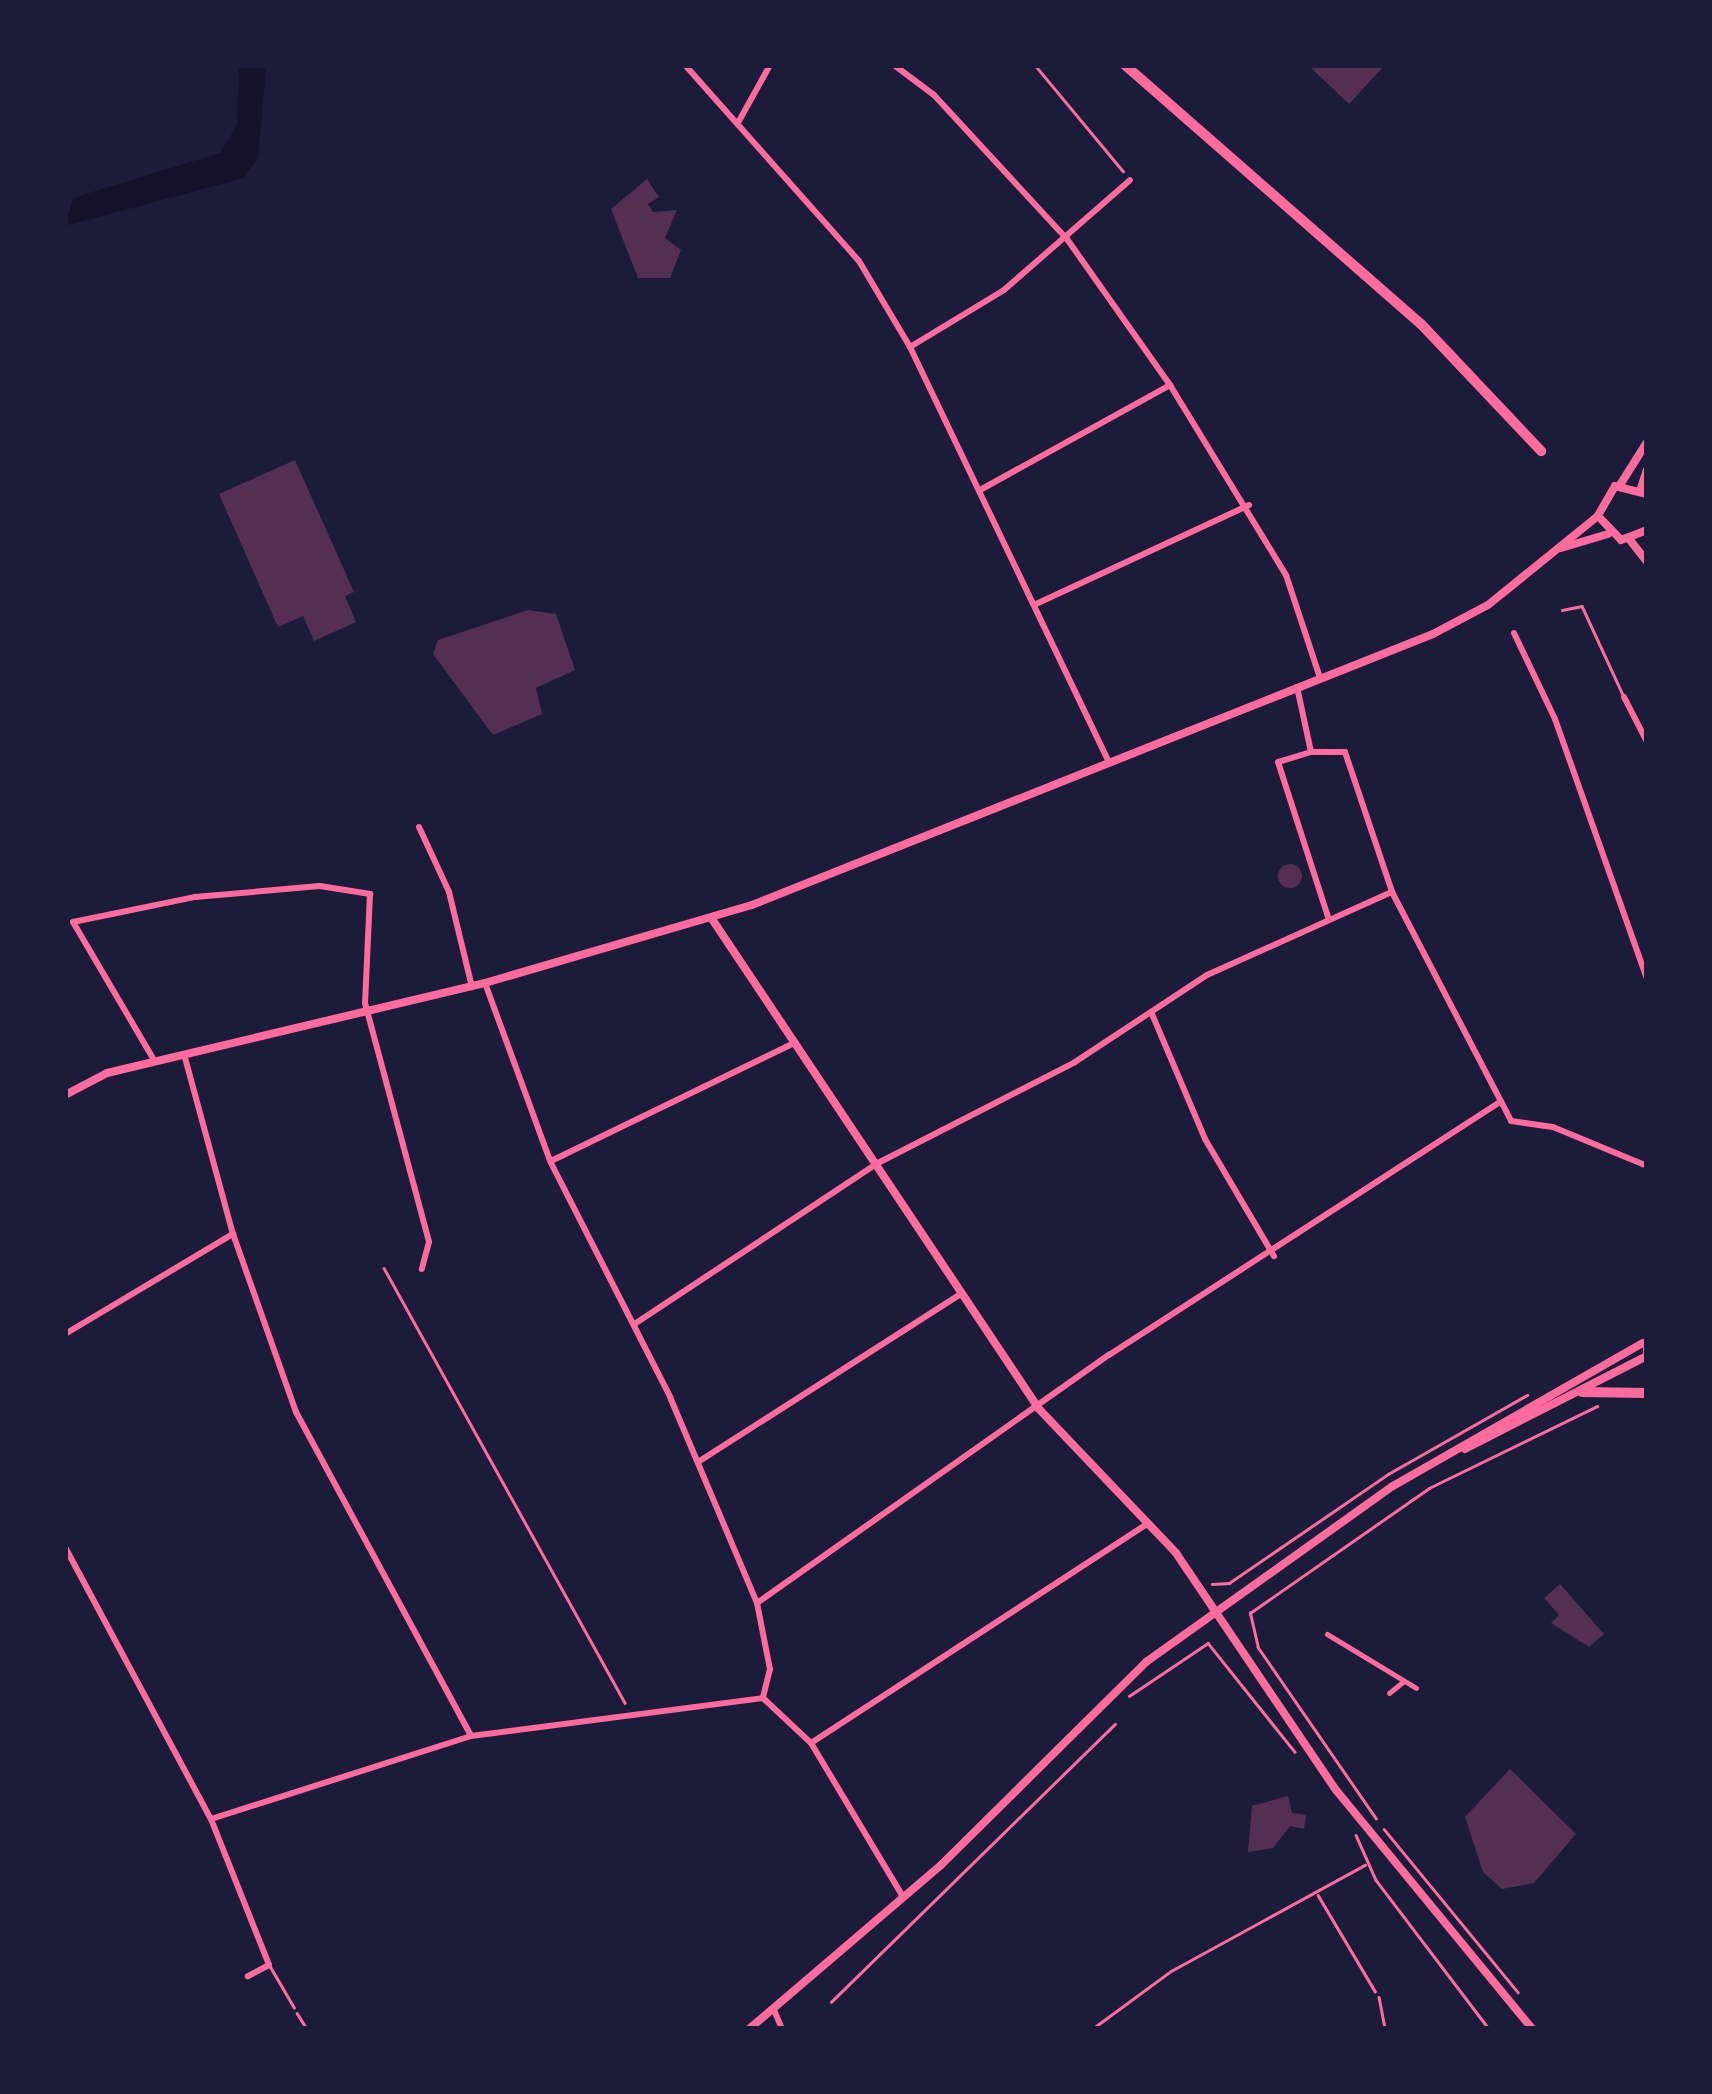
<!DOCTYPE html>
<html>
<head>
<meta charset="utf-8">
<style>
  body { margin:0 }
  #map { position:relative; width:1712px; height:2094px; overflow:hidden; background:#1b1b3a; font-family:"Titillium Web",sans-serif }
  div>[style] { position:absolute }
  .water>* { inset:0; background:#12122b }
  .building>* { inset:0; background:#542f53 }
  .round { border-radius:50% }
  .path>* { height:2.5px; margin:-1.25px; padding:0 1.25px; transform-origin:1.25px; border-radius:1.25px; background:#ff6b9d }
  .service>* { height:2.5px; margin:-1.25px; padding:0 1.25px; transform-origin:1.25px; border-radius:1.25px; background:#ff6b9d }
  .pedestrian>* { height:5px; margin:-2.5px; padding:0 2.5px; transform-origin:2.5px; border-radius:2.5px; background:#ff6b9d }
  .minor>* { height:6px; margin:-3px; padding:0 3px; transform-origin:3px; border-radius:3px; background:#ff6b9d }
  .tertiary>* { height:8px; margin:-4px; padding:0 4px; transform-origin:4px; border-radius:4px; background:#ff6b9d }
  .secondary>* { height:9px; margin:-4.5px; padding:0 4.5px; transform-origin:4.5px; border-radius:4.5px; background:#ff6b9d }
  .primary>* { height:10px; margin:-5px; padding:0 5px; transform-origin:5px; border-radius:5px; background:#ff6b9d }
  .trunk>* { height:10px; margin:-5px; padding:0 5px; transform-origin:5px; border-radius:5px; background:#ff6b9d }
  span { translate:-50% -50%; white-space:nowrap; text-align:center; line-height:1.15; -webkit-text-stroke:10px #1b1b3a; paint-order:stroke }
  .frame { position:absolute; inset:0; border:68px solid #1b1b3a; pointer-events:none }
</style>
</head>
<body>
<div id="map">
  <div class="water">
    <div style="clip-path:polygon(239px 65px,266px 65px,258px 158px,244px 178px,65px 226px,73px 198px,220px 153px,237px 125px)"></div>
  </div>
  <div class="building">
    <div style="clip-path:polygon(1308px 65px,1385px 65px,1349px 104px)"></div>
    <div style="clip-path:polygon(647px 179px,659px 197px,648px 204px,653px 212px,677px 210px,665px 238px,681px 250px,670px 278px,638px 278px,611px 209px)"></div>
    <div style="clip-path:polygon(295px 460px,354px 592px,345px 596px,356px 622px,314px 641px,303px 616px,278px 627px,219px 494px)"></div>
    <div style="clip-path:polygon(528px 610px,556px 614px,575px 670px,536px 688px,542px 714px,493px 735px,433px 654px,438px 640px)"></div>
    <div class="round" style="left:1278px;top:864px;width:24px;height:24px"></div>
    <div style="clip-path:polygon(1560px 1584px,1604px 1634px,1589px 1647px,1551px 1623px,1559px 1615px,1544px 1598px)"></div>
    <div style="clip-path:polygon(1510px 1769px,1576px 1834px,1534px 1883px,1502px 1889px,1483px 1872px,1465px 1817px)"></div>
    <div style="clip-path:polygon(1288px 1796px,1292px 1813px,1306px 1815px,1304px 1829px,1290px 1826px,1273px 1848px,1248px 1852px,1252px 1806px)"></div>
  </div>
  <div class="path">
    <div style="left:1035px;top:65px;width:138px;rotate:50.3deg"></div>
    <div style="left:384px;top:1268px;width:497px;rotate:61deg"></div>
    <div style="left:1212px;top:1584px;width:17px;rotate:-3deg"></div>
    <div style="left:1229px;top:1583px;width:193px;rotate:-34.4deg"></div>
    <div style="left:1388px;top:1474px;width:160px;rotate:-29.6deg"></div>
    <div style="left:1129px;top:1696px;width:95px;rotate:-33.9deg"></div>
    <div style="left:1208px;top:1643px;width:139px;rotate:51.4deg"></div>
    <div style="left:1376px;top:1819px;width:208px;rotate:-124.6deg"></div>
    <div style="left:1258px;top:1648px;width:36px;rotate:-103deg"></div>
    <div style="left:1250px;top:1613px;width:218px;rotate:-34.9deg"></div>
    <div style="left:1429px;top:1488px;width:187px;rotate:-26deg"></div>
    <div style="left:1384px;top:1829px;width:211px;rotate:50.6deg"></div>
    <div style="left:1356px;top:1835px;width:49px;rotate:66deg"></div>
    <div style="left:1376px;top:1880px;width:187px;rotate:52.8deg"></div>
    <div style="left:1318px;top:1895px;width:112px;rotate:59.3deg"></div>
    <div style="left:297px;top:2013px;width:19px;rotate:58deg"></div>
    <div style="left:338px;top:2029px;width:18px"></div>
    <div style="left:1092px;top:2029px;width:98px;rotate:-36.3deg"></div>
    <div style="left:1171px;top:1971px;width:221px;rotate:-28.7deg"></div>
  </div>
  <div class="service">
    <div style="left:1562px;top:610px;width:20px;rotate:-11deg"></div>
    <div style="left:1582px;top:606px;width:100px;rotate:65.2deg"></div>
    <div style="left:270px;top:1966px;width:48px;rotate:59.7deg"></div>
    <div style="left:1379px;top:1997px;width:33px;rotate:79deg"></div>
    <div style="left:831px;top:2002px;width:397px;rotate:-44.4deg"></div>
  </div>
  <div class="pedestrian">
    <div style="left:1327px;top:1634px;width:104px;rotate:31.2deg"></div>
    <div style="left:1389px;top:1693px;width:19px;rotate:-39deg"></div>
  </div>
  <div class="minor">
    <div style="left:685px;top:65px;width:262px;rotate:48.4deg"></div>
    <div style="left:859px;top:261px;width:100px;rotate:59.3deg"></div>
    <div style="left:910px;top:347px;width:457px;rotate:64.4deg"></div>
    <div style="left:894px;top:65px;width:50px;rotate:36.9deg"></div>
    <div style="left:934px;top:95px;width:196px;rotate:47.3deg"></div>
    <div style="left:1067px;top:239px;width:179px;rotate:54.8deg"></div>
    <div style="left:1170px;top:385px;width:223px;rotate:58.6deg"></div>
    <div style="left:1286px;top:575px;width:108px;rotate:71.7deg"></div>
    <div style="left:739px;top:121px;width:64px;rotate:-61deg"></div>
    <div style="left:910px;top:347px;width:110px;rotate:-31.2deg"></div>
    <div style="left:1004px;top:290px;width:167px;rotate:-41.1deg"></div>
    <div style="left:980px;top:490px;width:217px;rotate:-28.9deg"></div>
    <div style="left:1036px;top:604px;width:235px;rotate:-24.9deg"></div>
    <div style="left:1514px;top:633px;width:95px;rotate:64.5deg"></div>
    <div style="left:1555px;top:719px;width:276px;rotate:70.5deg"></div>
    <div style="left:1297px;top:687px;width:66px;rotate:77.8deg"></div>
    <div style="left:1311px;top:752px;width:34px;rotate:163deg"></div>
    <div style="left:1278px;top:762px;width:163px;rotate:72.1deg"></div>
    <div style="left:1624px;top:697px;width:51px;rotate:62.9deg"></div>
    <div style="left:1311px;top:752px;width:34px"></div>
    <div style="left:1345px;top:752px;width:148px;rotate:71.4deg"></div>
    <div style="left:1392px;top:892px;width:258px;rotate:62.5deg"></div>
    <div style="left:1511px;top:1121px;width:42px;rotate:8.1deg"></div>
    <div style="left:1553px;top:1127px;width:102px;rotate:22.5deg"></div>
    <div style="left:419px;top:827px;width:72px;rotate:65.2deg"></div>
    <div style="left:449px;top:892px;width:98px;rotate:76.4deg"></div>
    <div style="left:485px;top:983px;width:189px;rotate:69.9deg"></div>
    <div style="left:550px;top:1161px;width:265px;rotate:63deg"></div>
    <div style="left:670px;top:1397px;width:224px;rotate:67.1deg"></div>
    <div style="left:757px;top:1603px;width:67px;rotate:78.9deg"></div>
    <div style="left:770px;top:1669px;width:30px;rotate:104deg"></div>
    <div style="left:1152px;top:1014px;width:136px;rotate:67deg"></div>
    <div style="left:1205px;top:1139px;width:136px;rotate:59.5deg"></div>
    <div style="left:184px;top:1054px;width:187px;rotate:74.8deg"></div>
    <div style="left:233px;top:1234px;width:189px;rotate:70.5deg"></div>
    <div style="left:296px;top:1412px;width:368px;rotate:61.6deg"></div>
    <div style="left:154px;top:1060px;width:160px;rotate:-120.4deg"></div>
    <div style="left:73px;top:922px;width:125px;rotate:-11.6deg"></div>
    <div style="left:195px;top:897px;width:125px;rotate:-5deg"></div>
    <div style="left:320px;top:886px;width:51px;rotate:9.1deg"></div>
    <div style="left:370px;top:894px;width:109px;rotate:92.6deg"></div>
    <div style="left:365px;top:1003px;width:247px;rotate:75deg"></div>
    <div style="left:429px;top:1242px;width:28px;rotate:105deg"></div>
    <div style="left:551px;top:1161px;width:272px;rotate:-25.9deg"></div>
    <div style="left:636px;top:1323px;width:290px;rotate:-33.5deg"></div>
    <div style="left:878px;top:1163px;width:221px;rotate:-27.1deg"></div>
    <div style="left:1075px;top:1062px;width:158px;rotate:-33.4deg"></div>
    <div style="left:1207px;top:975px;width:203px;rotate:-24.2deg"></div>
    <div style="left:65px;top:1334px;width:196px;rotate:-30.8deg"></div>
    <div style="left:698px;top:1462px;width:313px;rotate:-32.6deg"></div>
    <div style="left:65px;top:1547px;width:309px;rotate:61.8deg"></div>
    <div style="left:211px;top:1819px;width:157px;rotate:68.3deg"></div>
    <div style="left:269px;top:1965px;width:24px;rotate:152deg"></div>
    <div style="left:757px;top:1603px;width:431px;rotate:-35.2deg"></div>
    <div style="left:1109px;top:1355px;width:467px;rotate:-32.9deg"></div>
    <div style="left:763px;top:1698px;width:66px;rotate:43.2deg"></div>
    <div style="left:811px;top:1743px;width:179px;rotate:59.1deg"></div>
    <div style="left:811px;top:1743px;width:403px;rotate:-33.1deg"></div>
    <div style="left:211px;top:1819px;width:273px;rotate:-17.7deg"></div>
    <div style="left:471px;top:1736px;width:294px;rotate:-7.4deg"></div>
    <div style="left:774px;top:2010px;width:21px;rotate:67deg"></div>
  </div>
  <div class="tertiary">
    <div style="left:1620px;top:485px;width:51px;rotate:-57.9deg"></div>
    <div style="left:1641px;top:488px;width:19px;rotate:-72deg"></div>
    <div style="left:1647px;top:494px;width:33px;rotate:-166deg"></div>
    <div style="left:1615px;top:486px;width:34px;rotate:120deg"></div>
    <div style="left:1598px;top:516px;width:33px;rotate:46deg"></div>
    <div style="left:1621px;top:540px;width:28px;rotate:-21deg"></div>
    <div style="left:1630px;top:540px;width:28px;rotate:52deg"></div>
    <div style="left:1561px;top:548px;width:49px;rotate:-16.6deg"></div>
    <div style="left:712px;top:919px;width:589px;rotate:56.28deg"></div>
    <div style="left:1039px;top:1409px;width:199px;rotate:46.4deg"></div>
    <div style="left:1176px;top:1553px;width:286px;rotate:56deg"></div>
    <div style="left:1336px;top:1790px;width:309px;rotate:50.6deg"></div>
    <div style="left:65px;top:1095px;width:47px;rotate:-27.6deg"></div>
    <div style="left:107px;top:1073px;width:389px;rotate:-13.4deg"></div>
    <div style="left:485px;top:983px;width:278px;rotate:-16.3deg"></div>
    <div style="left:752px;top:905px;width:733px;rotate:-21.7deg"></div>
    <div style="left:1433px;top:634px;width:62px;rotate:-27.8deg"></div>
    <div style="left:1488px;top:605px;width:141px;rotate:-39deg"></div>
    <div style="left:1465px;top:1449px;width:204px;rotate:-27.1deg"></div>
    <div style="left:749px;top:2029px;width:253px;rotate:-40.5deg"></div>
    <div style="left:941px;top:1865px;width:289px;rotate:-44.7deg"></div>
    <div style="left:1146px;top:1662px;width:303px;rotate:-35.5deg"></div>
    <div style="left:1393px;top:1486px;width:288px;rotate:-29.8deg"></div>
  </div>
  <div class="secondary">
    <div style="left:1647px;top:1342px;width:11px;rotate:90deg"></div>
  </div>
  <div class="primary">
    <div style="left:1125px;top:65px;width:393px;rotate:41.2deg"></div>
    <div style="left:1421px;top:324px;width:175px;rotate:46.6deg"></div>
  </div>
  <div class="trunk">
    <div style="left:1582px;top:1392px;width:65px;rotate:0.9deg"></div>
  </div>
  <div class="frame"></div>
</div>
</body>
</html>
